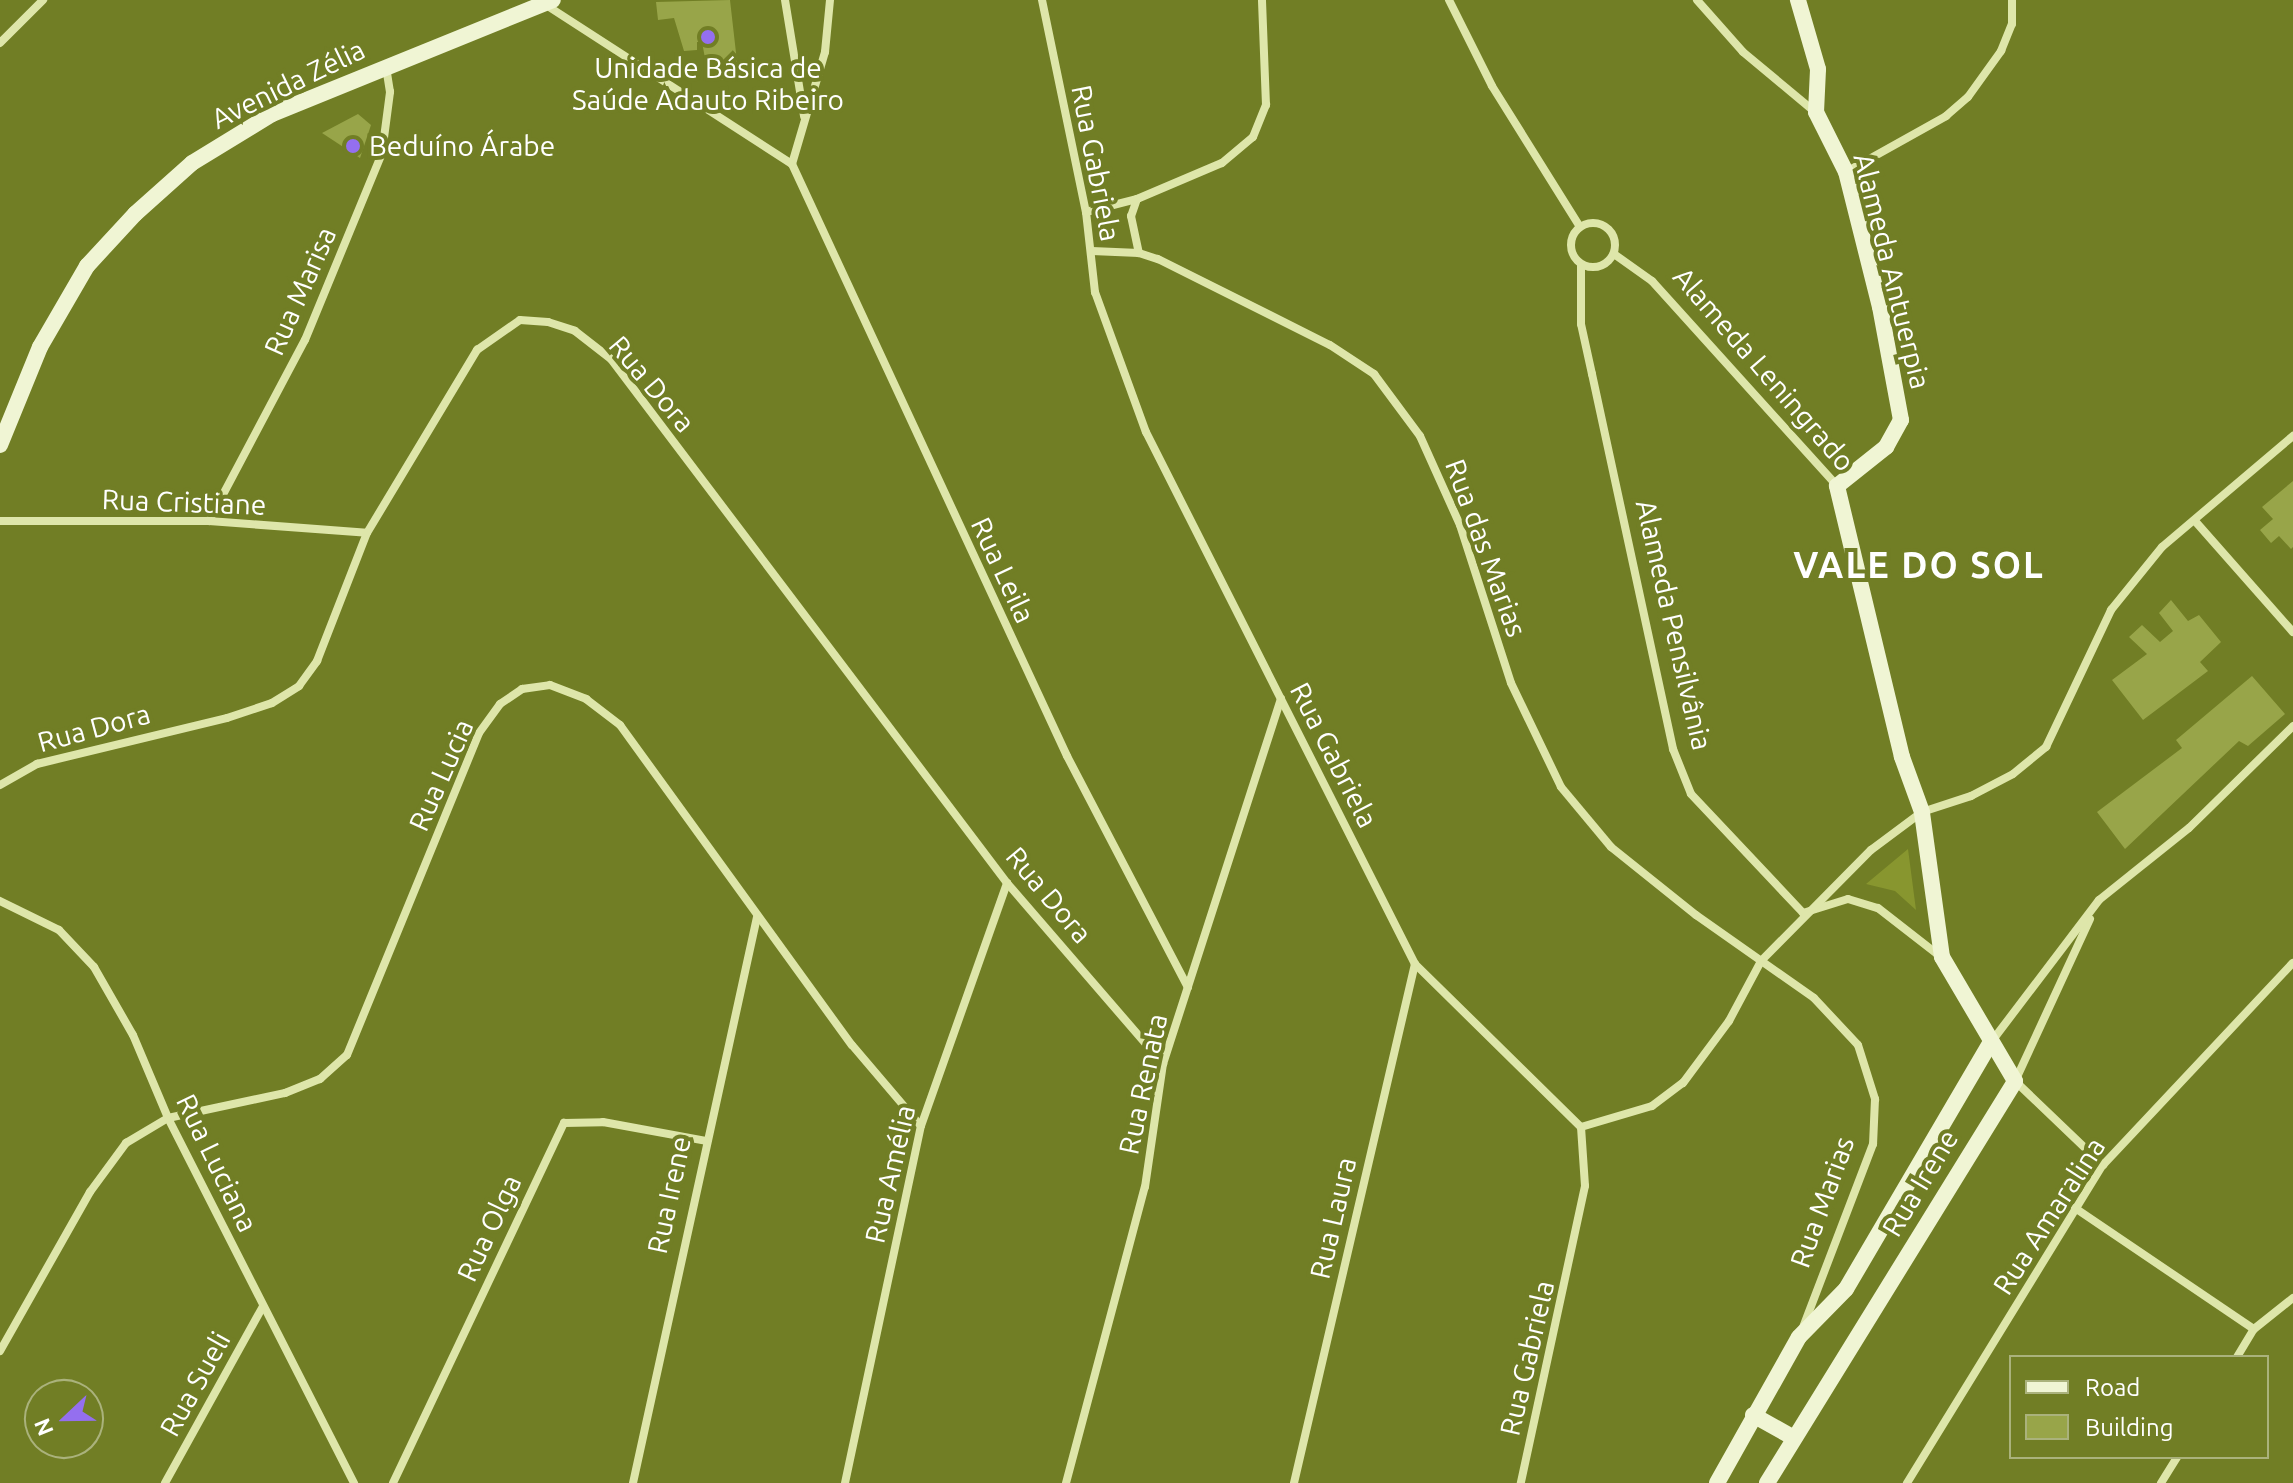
<!DOCTYPE html>
<html>
<head>
<meta charset="utf-8">
<style>
  body { margin:0 }
  #map { position:relative; width:2293px; height:1483px; overflow:hidden; background:#717e25; font-family:Ubuntu,sans-serif }
  div>[style] { position:absolute }
  .green>* { inset:0; background:#88962f }
  .building>* { inset:0; background:#98a549 }
  .street>* { height:8px; margin:-4px; padding:0 4px; transform-origin:4px; border-radius:4px; background:#dee6aa }
  .street>.ring { margin:-4px; padding:0; box-sizing:content-box; background:none; border:8px solid #dee6aa; border-radius:50% }
  .secondary>* { height:16px; margin:-8px; padding:0 8px; transform-origin:8px; border-radius:8px; background:#f0f5d4 }
  .dots>* { width:22px; height:22px; translate:-50% -50%; box-sizing:border-box; border:4px solid #717e25; border-radius:50% }
  span { translate:-50% -50%; white-space:nowrap; text-align:center; line-height:1.15; -webkit-text-stroke:8px #717e25; paint-order:stroke }
  .poi-label { font-size:28px; color:#fff }
  .left { translate:0 -50%; text-align:left }
  .street-label { font-size:28px; color:#fff }
  .district-label { font-size:36px; color:#fff; font-weight:700; letter-spacing:2px }
  .legend { position:absolute; left:2009px; top:1355px; width:260px; height:104px; box-sizing:border-box; background:#717e25; border:2px solid #aab27c; margin:0; padding:10px 14px; list-style:none; font-size:24px; color:#fff }
  .legend li { display:flex; align-items:center; gap:16px; height:40px }
  .legend b { width:40px; border:2px solid #aab27c }
  .north { position:absolute; left:24px; top:1379px; width:80px; height:80px; box-sizing:border-box; background:#717e25; border:2px solid #aab27c; border-radius:50%; rotate:248deg; font-size:22px; font-weight:700; line-height:32px; text-align:center; color:#fff }
  .north::after { content:''; display:block; margin:auto; width:28px; height:36px; background:#946fef; clip-path:polygon(50% 0,100% 100%,50% 72%,0 100%) }
</style>
</head>
<body>
<div id="map">
  <div class="green">
    <div style="clip-path:polygon(1908px 849px,1916px 910px,1895px 891px,1866px 884px)"></div>
  </div>
  <div class="building">
    <div style="clip-path:polygon(730px 0,739px 79px,709px 80px,702px 42px,697px 42px,697px 50px,684px 51px,674px 18px,658px 20px,656px 2px)"></div>
    <div style="clip-path:polygon(358px 114px,371px 125px,360px 158px,322px 133px)"></div>
    <div style="clip-path:polygon(2293px 481px,2293px 547px,2291px 549px,2279px 536px,2271px 543px,2260px 530px,2273px 519px,2262px 507px)"></div>
    <div style="clip-path:polygon(2171px 600px,2188px 621px,2199px 615px,2221px 642px,2200px 662px,2208px 671px,2143px 720px,2112px 680px,2147px 654px,2129px 637px,2142px 625px,2160px 642px,2173px 631px,2159px 613px)"></div>
    <div style="clip-path:polygon(2252px 676px,2285px 714px,2248px 746px,2239px 741px,2125px 849px,2097px 812px,2182px 748px,2176px 740px)"></div>
  </div>
  <div class="street">
    <div style="left:785px;top:0;width:118px;rotate:80.7deg"></div>
    <div style="left:1042px;top:0;width:217px;rotate:78.3deg"></div>
    <div style="left:1086px;top:212px;width:81px;rotate:83.6deg"></div>
    <div style="left:1095px;top:292px;width:149px;rotate:70deg"></div>
    <div style="left:1146px;top:432px;width:596px;rotate:63.18deg"></div>
    <div style="left:1415px;top:964px;width:233px;rotate:44.5deg"></div>
    <div style="left:1581px;top:1127px;width:59px;rotate:86.1deg"></div>
    <div style="left:1585px;top:1186px;width:304px;rotate:102.2deg"></div>
    <div style="left:1449px;top:0;width:96px;rotate:63.4deg"></div>
    <div style="left:1492px;top:86px;width:166px;rotate:58deg"></div>
    <div style="left:1697px;top:0;width:69px;rotate:48.5deg"></div>
    <div style="left:1743px;top:52px;width:94px;rotate:39.8deg"></div>
    <div style="left:546px;top:5px;width:293px;rotate:32.9deg"></div>
    <div style="left:0;top:43px;width:61px;rotate:-45deg"></div>
    <div style="left:792px;top:164px;width:653px;rotate:65.08deg"></div>
    <div style="left:1067px;top:756px;width:261px;rotate:62.4deg"></div>
    <div style="left:792px;top:164px;width:117px;rotate:-73.6deg"></div>
    <div style="left:825px;top:52px;width:52px;rotate:-84.5deg"></div>
    <div style="left:1846px;top:172px;width:115px;rotate:-29.2deg"></div>
    <div style="left:1946px;top:116px;width:29px;rotate:-41deg"></div>
    <div style="left:1968px;top:97px;width:57px;rotate:-54.3deg"></div>
    <div style="left:2001px;top:51px;width:29px;rotate:-68deg"></div>
    <div style="left:2012px;top:24px;width:24px;rotate:-90deg"></div>
    <div style="left:1137px;top:199px;width:18px;rotate:109deg"></div>
    <div style="left:1131px;top:216px;width:38px;rotate:78deg"></div>
    <div style="left:1086px;top:212px;width:53px;rotate:-14.3deg"></div>
    <div style="left:1137px;top:199px;width:92px;rotate:-23deg"></div>
    <div style="left:1222px;top:163px;width:40px;rotate:-40deg"></div>
    <div style="left:1253px;top:137px;width:35px;rotate:-68deg"></div>
    <div style="left:1266px;top:105px;width:105px;rotate:-92.2deg"></div>
    <div class="ring" style="left:1571px;top:223px;width:36px;height:36px"></div>
    <div style="left:1092px;top:251px;width:47px;rotate:2.4deg"></div>
    <div style="left:1139px;top:253px;width:20px;rotate:18deg"></div>
    <div style="left:1158px;top:259px;width:192px;rotate:26.6deg"></div>
    <div style="left:1330px;top:345px;width:53px;rotate:33.4deg"></div>
    <div style="left:1374px;top:374px;width:77px;rotate:53.4deg"></div>
    <div style="left:1420px;top:436px;width:98px;rotate:65.8deg"></div>
    <div style="left:1460px;top:525px;width:166px;rotate:72.1deg"></div>
    <div style="left:1511px;top:683px;width:115px;rotate:64.3deg"></div>
    <div style="left:1561px;top:787px;width:78px;rotate:50.2deg"></div>
    <div style="left:1611px;top:847px;width:109px;rotate:38.7deg"></div>
    <div style="left:1696px;top:915px;width:144px;rotate:35.1deg"></div>
    <div style="left:1814px;top:998px;width:64px;rotate:46.9deg"></div>
    <div style="left:1858px;top:1045px;width:57px;rotate:72.5deg"></div>
    <div style="left:1875px;top:1099px;width:45px;rotate:92.5deg"></div>
    <div style="left:1873px;top:1144px;width:194px;rotate:110.9deg"></div>
    <div style="left:1614px;top:254px;width:47px;rotate:35.4deg"></div>
    <div style="left:1652px;top:281px;width:276px;rotate:47.9deg"></div>
    <div style="left:1581px;top:265px;width:59px;rotate:90deg"></div>
    <div style="left:1581px;top:324px;width:51px;rotate:77.6deg"></div>
    <div style="left:1592px;top:374px;width:384px;rotate:77.8deg"></div>
    <div style="left:1673px;top:749px;width:48px;rotate:68.2deg"></div>
    <div style="left:1691px;top:794px;width:163px;rotate:46.7deg"></div>
    <div style="left:1803px;top:913px;width:47px;rotate:-17.3deg"></div>
    <div style="left:1848px;top:899px;width:31px;rotate:17deg"></div>
    <div style="left:1878px;top:908px;width:80px;rotate:37.9deg"></div>
    <div style="left:0;top:521px;width:209px"></div>
    <div style="left:209px;top:521px;width:158px;rotate:4.3deg"></div>
    <div style="left:209px;top:521px;width:205px;rotate:-62.1deg"></div>
    <div style="left:305px;top:340px;width:202px;rotate:-67.6deg"></div>
    <div style="left:382px;top:153px;width:62px;rotate:-82.5deg"></div>
    <div style="left:390px;top:92px;width:26px;rotate:-99deg"></div>
    <div style="left:2195px;top:521px;width:148px;rotate:48.6deg"></div>
    <div style="left:0;top:785px;width:43px;rotate:-29.6deg"></div>
    <div style="left:37px;top:764px;width:195px;rotate:-13.6deg"></div>
    <div style="left:227px;top:718px;width:47px;rotate:-18.4deg"></div>
    <div style="left:272px;top:703px;width:32px;rotate:-32deg"></div>
    <div style="left:299px;top:686px;width:31px;rotate:-54deg"></div>
    <div style="left:317px;top:661px;width:137px;rotate:-68.7deg"></div>
    <div style="left:367px;top:533px;width:214px;rotate:-59deg"></div>
    <div style="left:477px;top:350px;width:52px;rotate:-34.9deg"></div>
    <div style="left:520px;top:320px;width:28px;rotate:4deg"></div>
    <div style="left:548px;top:322px;width:28px;rotate:18deg"></div>
    <div style="left:575px;top:331px;width:46px;rotate:37.9deg"></div>
    <div style="left:611px;top:359px;width:657px;rotate:52.92deg"></div>
    <div style="left:1007px;top:883px;width:239px;rotate:49.2deg"></div>
    <div style="left:0;top:901px;width:66px;rotate:26.2deg"></div>
    <div style="left:59px;top:930px;width:51px;rotate:46.6deg"></div>
    <div style="left:94px;top:967px;width:78px;rotate:60.2deg"></div>
    <div style="left:133px;top:1035px;width:90px;rotate:67.1deg"></div>
    <div style="left:168px;top:1118px;width:410px;rotate:63deg"></div>
    <div style="left:2090px;top:919px;width:179px;rotate:114.8deg"></div>
    <div style="left:2015px;top:1081px;width:122px;rotate:43.7deg"></div>
    <div style="left:1992px;top:1041px;width:177px;rotate:-52.8deg"></div>
    <div style="left:2099px;top:900px;width:115px;rotate:-38.7deg"></div>
    <div style="left:2189px;top:828px;width:146px;rotate:-44.4deg"></div>
    <div style="left:1581px;top:1127px;width:74px;rotate:-16.5deg"></div>
    <div style="left:1652px;top:1106px;width:39px;rotate:-37deg"></div>
    <div style="left:1683px;top:1083px;width:77px;rotate:-53.4deg"></div>
    <div style="left:1729px;top:1021px;width:68px;rotate:-61.9deg"></div>
    <div style="left:1761px;top:961px;width:156px;rotate:-45.3deg"></div>
    <div style="left:1871px;top:850px;width:64px;rotate:-36.7deg"></div>
    <div style="left:1922px;top:812px;width:52px;rotate:-18.1deg"></div>
    <div style="left:1971px;top:796px;width:47px;rotate:-27.6deg"></div>
    <div style="left:2013px;top:774px;width:43px;rotate:-39.3deg"></div>
    <div style="left:2046px;top:747px;width:152px;rotate:-64.6deg"></div>
    <div style="left:2111px;top:610px;width:81px;rotate:-51deg"></div>
    <div style="left:2162px;top:547px;width:172px;rotate:-40.3deg"></div>
    <div style="left:2075px;top:1208px;width:216px;rotate:34.1deg"></div>
    <div style="left:0;top:1351px;width:183px;rotate:-60.5deg"></div>
    <div style="left:90px;top:1192px;width:61px;rotate:-53.7deg"></div>
    <div style="left:126px;top:1143px;width:49px;rotate:-30.8deg"></div>
    <div style="left:168px;top:1118px;width:120px;rotate:-12.1deg"></div>
    <div style="left:285px;top:1093px;width:38px;rotate:-22deg"></div>
    <div style="left:320px;top:1079px;width:36px;rotate:-42deg"></div>
    <div style="left:347px;top:1055px;width:348px;rotate:-67.7deg"></div>
    <div style="left:479px;top:733px;width:36px;rotate:-54deg"></div>
    <div style="left:500px;top:704px;width:27px;rotate:-34deg"></div>
    <div style="left:522px;top:689px;width:28px;rotate:-8deg"></div>
    <div style="left:550px;top:685px;width:39px;rotate:21deg"></div>
    <div style="left:586px;top:699px;width:43px;rotate:37.4deg"></div>
    <div style="left:620px;top:725px;width:395px;rotate:54.1deg"></div>
    <div style="left:852px;top:1045px;width:106px;rotate:49.6deg"></div>
    <div style="left:2237px;top:1357px;width:33px;rotate:-59deg"></div>
    <div style="left:2254px;top:1329px;width:50px;rotate:-38.5deg"></div>
    <div style="left:165px;top:1483px;width:202px;rotate:-61deg"></div>
    <div style="left:393px;top:1483px;width:399px;rotate:-64.6deg"></div>
    <div style="left:564px;top:1123px;width:39px;rotate:-1deg"></div>
    <div style="left:603px;top:1122px;width:106px;rotate:10.4deg"></div>
    <div style="left:633px;top:1483px;width:579px;rotate:-77.64deg"></div>
    <div style="left:845px;top:1483px;width:365px;rotate:-78deg"></div>
    <div style="left:921px;top:1126px;width:258px;rotate:-70.5deg"></div>
    <div style="left:1066px;top:1483px;width:306px;rotate:-75.1deg"></div>
    <div style="left:1145px;top:1187px;width:124px;rotate:-81.7deg"></div>
    <div style="left:1163px;top:1064px;width:384px;rotate:-72.1deg"></div>
    <div style="left:1294px;top:1483px;width:533px;rotate:-76.88deg"></div>
    <div style="left:1907px;top:1483px;width:374px;rotate:-58.4deg"></div>
    <div style="left:2103px;top:1165px;width:277px;rotate:-46.8deg"></div>
    <div style="left:2161px;top:1483px;width:31px;rotate:-58deg"></div>
  </div>
  <div class="secondary">
    <div style="left:0;top:445px;width:106px;rotate:-67.8deg"></div>
    <div style="left:40px;top:347px;width:94px;rotate:-59.9deg"></div>
    <div style="left:87px;top:266px;width:71px;rotate:-47.3deg"></div>
    <div style="left:135px;top:214px;width:76px;rotate:-41.8deg"></div>
    <div style="left:192px;top:163px;width:94px;rotate:-31.5deg"></div>
    <div style="left:272px;top:114px;width:303px;rotate:-22.1deg"></div>
    <div style="left:1753px;top:1415px;width:47px;rotate:29.3deg"></div>
    <div style="left:1717px;top:1483px;width:167px;rotate:-60.7deg"></div>
    <div style="left:1799px;top:1337px;width:67px;rotate:-45.6deg"></div>
    <div style="left:1846px;top:1289px;width:283px;rotate:-59.6deg"></div>
    <div style="left:1767px;top:1483px;width:472px;rotate:-58.3deg"></div>
    <div style="left:2015px;top:1081px;width:144px;rotate:-120.5deg"></div>
    <div style="left:1942px;top:957px;width:146px;rotate:-97.9deg"></div>
    <div style="left:1922px;top:812px;width:59px;rotate:-110deg"></div>
    <div style="left:1902px;top:757px;width:279px;rotate:-103.5deg"></div>
    <div style="left:1837px;top:486px;width:63px;rotate:-38.5deg"></div>
    <div style="left:1886px;top:447px;width:31px;rotate:-61deg"></div>
    <div style="left:1901px;top:420px;width:115px;rotate:-100.5deg"></div>
    <div style="left:1880px;top:307px;width:139px;rotate:-104.1deg"></div>
    <div style="left:1846px;top:172px;width:67px;rotate:-116.6deg"></div>
    <div style="left:1816px;top:112px;width:43px;rotate:-87.3deg"></div>
    <div style="left:1818px;top:69px;width:72px;rotate:-106.2deg"></div>
  </div>
  <div class="dots">
    <div style="left:708px;top:37px;background:#946fef"></div>
    <div style="left:353px;top:146px;background:#946fef"></div>
  </div>
  <div class="poi-label">
    <span style="left:708px;top:84px">Unidade Básica de<br>Saúde Adauto Ribeiro</span>
    <span class="left" style="left:369px;top:146px">Beduíno Árabe</span>
  </div>
  <div class="street-label">
    <span style="left:288px;top:84px;rotate:-26deg">Avenida Zélia</span>
    <span style="left:1096px;top:163px;rotate:79deg">Rua Gabriela</span>
    <span style="left:1892px;top:271px;rotate:76deg">Alameda Antuerpia</span>
    <span style="left:300px;top:291px;rotate:-66deg">Rua Marisa</span>
    <span style="left:1764px;top:369px;rotate:49deg">Alameda Leningrado</span>
    <span style="left:652px;top:384px;rotate:50deg">Rua Dora</span>
    <span style="left:184px;top:502px;rotate:2deg">Rua Cristiane</span>
    <span style="left:1486px;top:548px;rotate:70deg">Rua das Marias</span>
    <span style="left:1003px;top:570px;rotate:65deg">Rua Leila</span>
    <span style="left:1674px;top:625px;rotate:77deg">Alameda Pensilvânia</span>
    <span style="left:94px;top:728px;rotate:-15deg">Rua Dora</span>
    <span style="left:1334px;top:755px;rotate:63deg">Rua Gabriela</span>
    <span style="left:441px;top:775px;rotate:-66deg">Rua Lucia</span>
    <span style="left:1049px;top:895px;rotate:50deg">Rua Dora</span>
    <span style="left:1143px;top:1084px;rotate:-78deg">Rua Renata</span>
    <span style="left:217px;top:1163px;rotate:64deg">Rua Luciana</span>
    <span style="left:890px;top:1174px;rotate:-77deg">Rua Amélia</span>
    <span style="left:1920px;top:1183px;rotate:-59deg">Rua Irene</span>
    <span style="left:669px;top:1195px;rotate:-78deg">Rua Irene</span>
    <span style="left:1822px;top:1202px;rotate:-70deg">Rua Marias</span>
    <span style="left:2049px;top:1216px;rotate:-57deg">Rua Amaralina</span>
    <span style="left:1333px;top:1218px;rotate:-77deg">Rua Laura</span>
    <span style="left:489px;top:1228px;rotate:-65deg">Rua Olga</span>
    <span style="left:1527px;top:1358px;rotate:-77deg">Rua Gabriela</span>
    <span style="left:195px;top:1384px;rotate:-61deg">Rua Sueli</span>
  </div>
  <div class="district-label">
    <span style="left:1919px;top:565px">VALE DO SOL</span>
  </div>
  <ul class="legend">
  <li><b style="height:10px;background:#f0f5d4"></b>Road</li>
  <li><b style="height:22px;background:#98a549"></b>Building</li>
  </ul>
  <div class="north">N</div>
</div>
</body>
</html>
